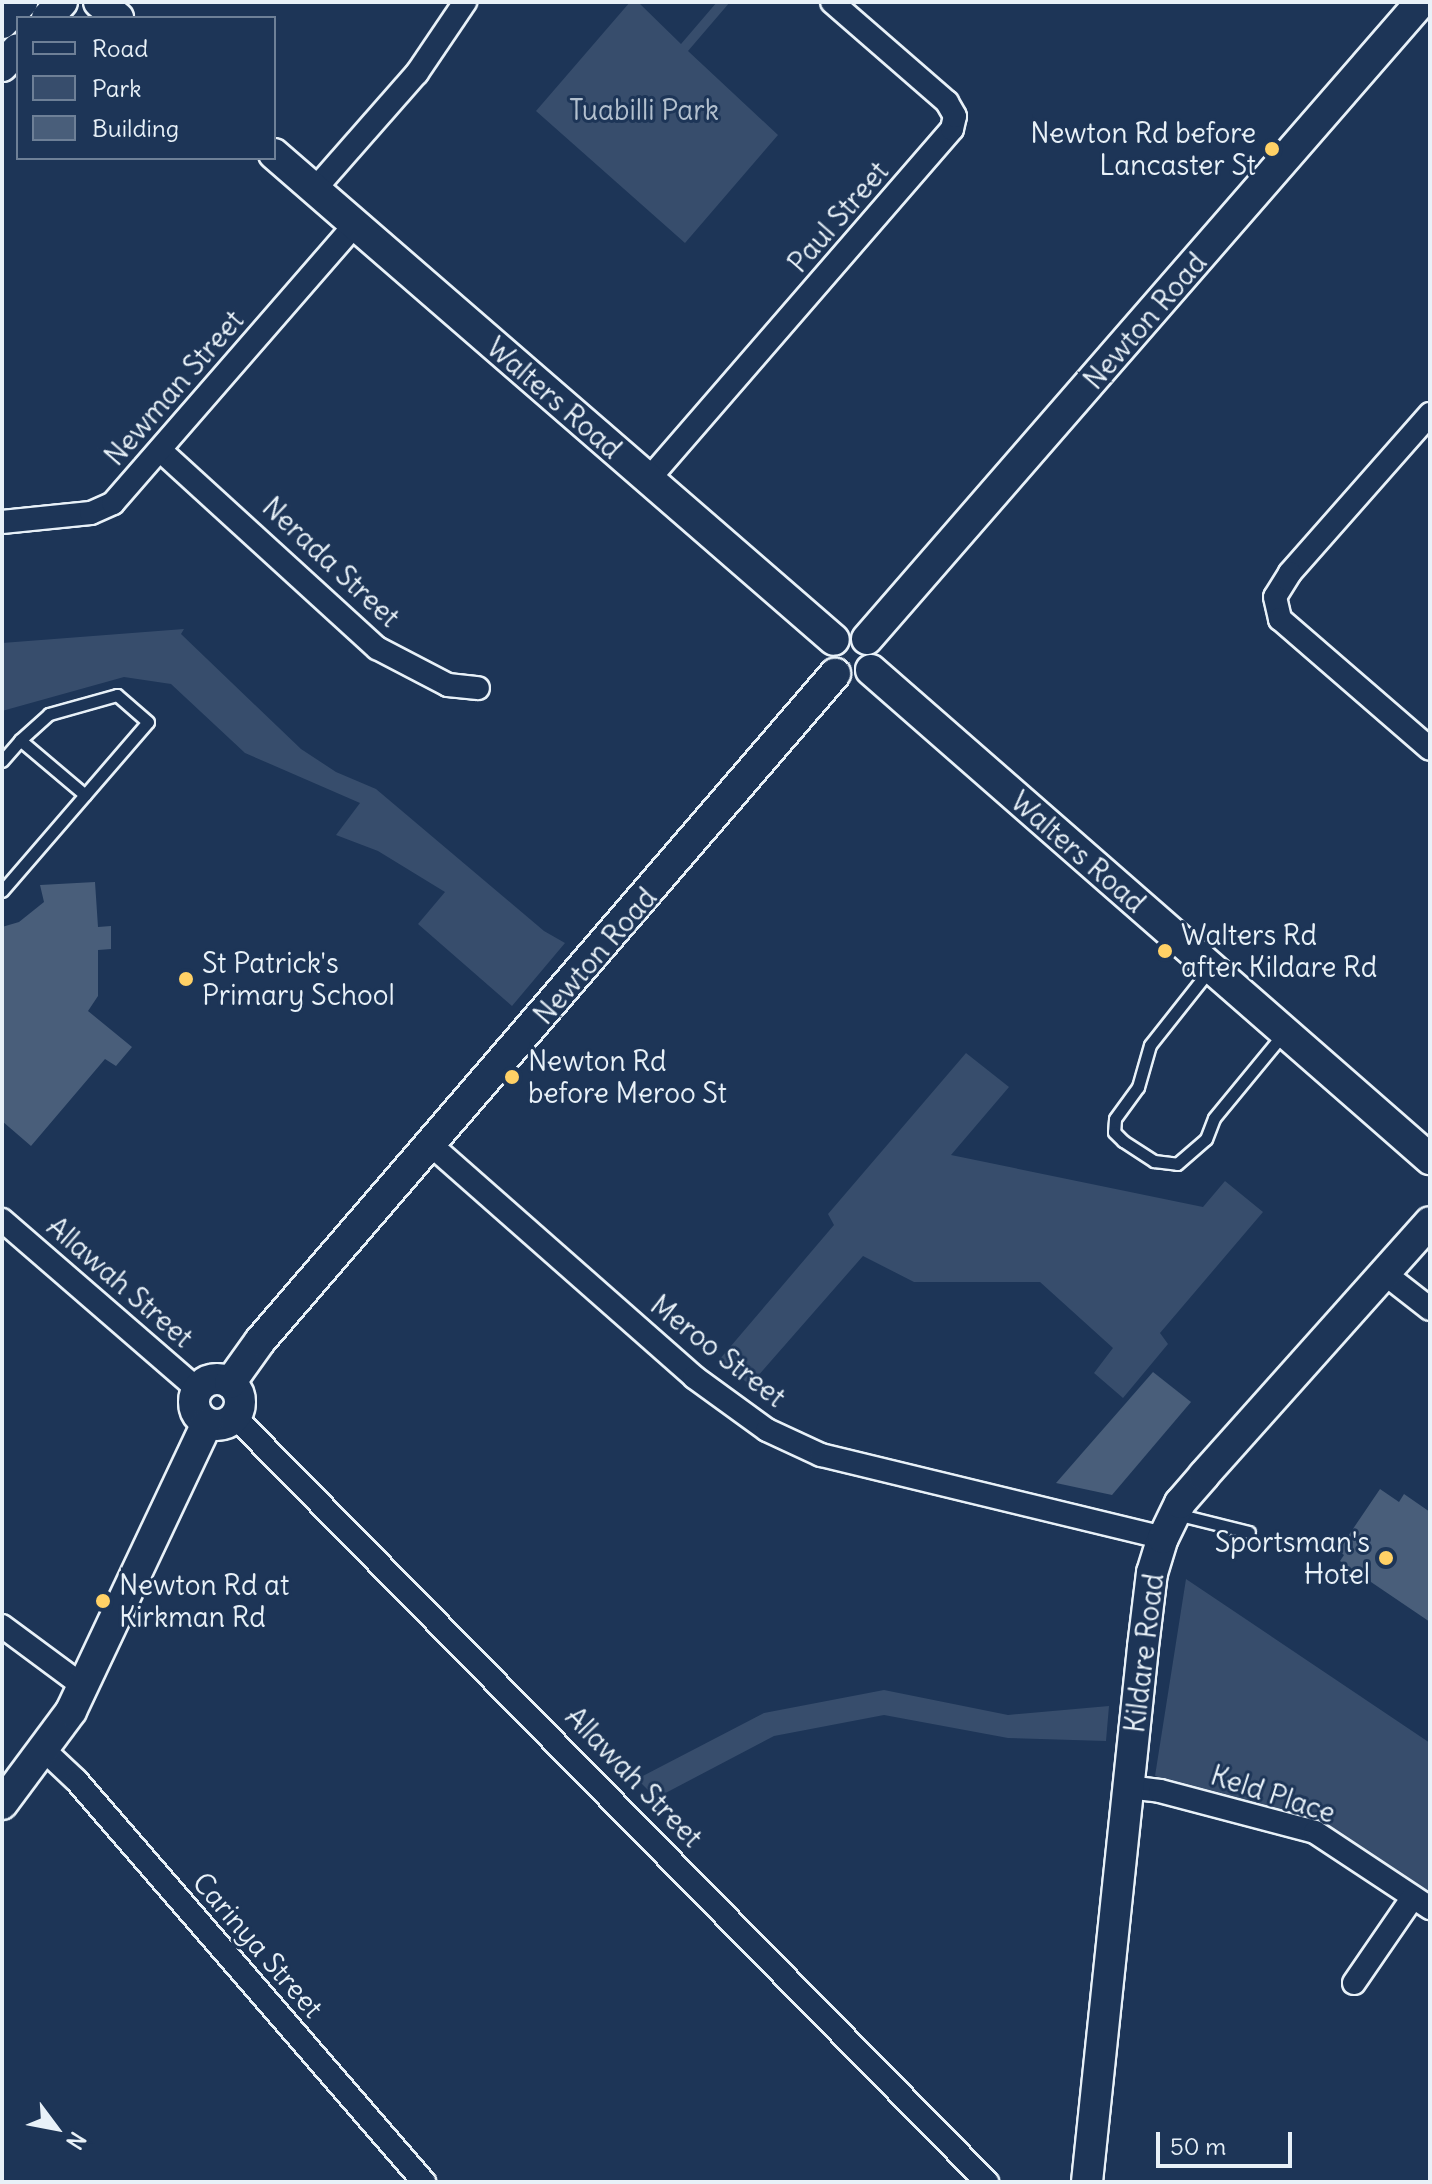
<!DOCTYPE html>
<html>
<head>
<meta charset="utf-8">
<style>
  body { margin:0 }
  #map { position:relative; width:1432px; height:2184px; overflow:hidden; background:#1d3557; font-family:Delius,sans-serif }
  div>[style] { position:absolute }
  .green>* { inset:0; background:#374d6c }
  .building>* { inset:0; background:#495e7a }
  .roads { filter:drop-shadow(2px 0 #e8f1f8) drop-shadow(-2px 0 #e8f1f8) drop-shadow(0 2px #e8f1f8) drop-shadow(0 -2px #e8f1f8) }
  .lane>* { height:11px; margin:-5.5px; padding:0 5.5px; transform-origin:5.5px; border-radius:5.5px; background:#1d3557 }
  .street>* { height:22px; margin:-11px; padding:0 11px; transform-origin:11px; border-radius:11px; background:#1d3557 }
  .secondary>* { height:30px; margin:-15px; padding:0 15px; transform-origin:15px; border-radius:15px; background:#1d3557 }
  .secondary>.ring { margin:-15px; padding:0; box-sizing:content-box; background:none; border:30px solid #1d3557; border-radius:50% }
  .dots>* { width:22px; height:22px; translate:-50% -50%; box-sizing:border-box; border:4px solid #1d3557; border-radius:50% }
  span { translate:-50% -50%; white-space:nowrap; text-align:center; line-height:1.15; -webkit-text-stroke:6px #1d3557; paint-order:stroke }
  .park-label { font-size:28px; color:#b3c0ce }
  .poi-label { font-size:28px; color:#e8f1f8 }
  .right { translate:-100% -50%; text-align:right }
  .left { translate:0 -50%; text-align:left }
  .street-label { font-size:28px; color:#e8f1f8 }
  .frame { position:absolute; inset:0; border:4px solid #e8f1f8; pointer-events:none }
  .legend { position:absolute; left:16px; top:16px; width:260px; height:144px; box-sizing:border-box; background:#1d3557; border:2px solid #6e8097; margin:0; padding:10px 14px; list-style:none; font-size:24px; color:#e8f1f8 }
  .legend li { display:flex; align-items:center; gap:16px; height:40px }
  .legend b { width:40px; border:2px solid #6e8097 }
  .north { position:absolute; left:16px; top:2088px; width:80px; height:80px; -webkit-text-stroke:6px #1d3557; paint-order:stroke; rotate:122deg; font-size:22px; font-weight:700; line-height:32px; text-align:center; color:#e8f1f8 }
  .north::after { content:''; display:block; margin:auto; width:28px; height:36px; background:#e8f1f8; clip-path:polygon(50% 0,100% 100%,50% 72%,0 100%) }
  .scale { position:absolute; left:1156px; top:2132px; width:136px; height:36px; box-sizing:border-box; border:4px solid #e8f1f8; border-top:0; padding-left:10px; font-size:24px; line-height:28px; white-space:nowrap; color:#e8f1f8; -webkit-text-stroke:6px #1d3557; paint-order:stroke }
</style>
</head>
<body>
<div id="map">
  <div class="green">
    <div style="clip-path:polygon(630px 2px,638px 2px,681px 44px,717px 2px,730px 2px,688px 51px,778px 135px,685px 243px,536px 111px)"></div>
    <div style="clip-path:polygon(184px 629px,181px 634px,301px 749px,336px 772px,376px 789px,544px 931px,565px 943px,512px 1006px,418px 924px,445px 892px,378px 851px,336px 835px,360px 803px,245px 753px,171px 684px,124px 677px,2px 711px,2px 643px)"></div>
    <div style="clip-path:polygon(966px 1053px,1009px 1087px,951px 1155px,1203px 1207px,1225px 1181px,1263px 1212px,1160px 1333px,1168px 1344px,1123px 1398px,1094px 1373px,1113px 1348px,1040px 1282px,914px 1282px,863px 1256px,750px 1385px,719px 1360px,834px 1225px,828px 1214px)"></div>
    <div style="clip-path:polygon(1186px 1579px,1430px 1743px,1430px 1899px,1325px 1826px,1155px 1776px)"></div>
    <div style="clip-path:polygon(884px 1690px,1008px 1715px,1109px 1706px,1106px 1741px,1008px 1738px,884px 1715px,774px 1736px,656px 1798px,637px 1779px,764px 1713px)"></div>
  </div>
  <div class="building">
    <div style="clip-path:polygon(95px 882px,98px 927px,111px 926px,111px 949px,98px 950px,98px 996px,88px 1011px,132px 1047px,116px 1066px,105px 1059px,31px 1146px,2px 1121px,2px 927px,19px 922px,44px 902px,40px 885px)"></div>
    <div style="clip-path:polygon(1153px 1372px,1191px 1402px,1112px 1495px,1056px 1483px)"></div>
    <div style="clip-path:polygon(1380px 1489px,1399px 1502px,1404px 1494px,1430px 1512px,1430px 1622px,1340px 1561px,1344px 1555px,1338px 1551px)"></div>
  </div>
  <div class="roads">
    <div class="lane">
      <div style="left:2px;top:761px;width:28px;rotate:-49deg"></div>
      <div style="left:20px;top:740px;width:85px;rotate:40.2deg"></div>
      <div style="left:2px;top:891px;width:223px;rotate:-49.2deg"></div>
      <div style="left:148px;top:722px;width:41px;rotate:-138.9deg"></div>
      <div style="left:117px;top:695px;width:71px;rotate:164.4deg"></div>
      <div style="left:49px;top:714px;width:39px;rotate:138deg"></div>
      <div style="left:1211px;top:968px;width:98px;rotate:128.4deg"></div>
      <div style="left:1150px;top:1045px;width:44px;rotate:105.9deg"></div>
      <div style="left:1138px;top:1087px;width:39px;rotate:126deg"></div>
      <div style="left:1115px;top:1119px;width:13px;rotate:94deg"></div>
      <div style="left:1114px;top:1132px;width:13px;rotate:45deg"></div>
      <div style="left:1123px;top:1141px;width:37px;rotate:33deg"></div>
      <div style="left:1154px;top:1161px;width:23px;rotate:7deg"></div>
      <div style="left:1177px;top:1164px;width:38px;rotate:-41deg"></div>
      <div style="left:1206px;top:1139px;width:22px;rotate:-69deg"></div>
      <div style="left:1214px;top:1118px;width:110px;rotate:-50.5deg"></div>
      <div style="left:1176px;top:1514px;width:75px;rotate:13.9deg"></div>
    </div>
    <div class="street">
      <div style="left:315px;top:189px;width:154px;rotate:-48.7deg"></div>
      <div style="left:417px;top:73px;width:86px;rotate:-55.9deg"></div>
      <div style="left:1430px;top:414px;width:212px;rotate:131.4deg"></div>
      <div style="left:1290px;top:573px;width:28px;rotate:122deg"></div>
      <div style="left:1275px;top:597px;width:23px;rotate:77deg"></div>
      <div style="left:1280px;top:619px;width:198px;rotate:40.9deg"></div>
      <div style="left:160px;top:450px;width:294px;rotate:42.4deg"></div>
      <div style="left:377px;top:648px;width:80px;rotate:27.5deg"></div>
      <div style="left:448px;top:685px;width:30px;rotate:6deg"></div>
      <div style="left:648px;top:480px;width:464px;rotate:-49.1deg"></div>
      <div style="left:952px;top:129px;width:13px;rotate:-77deg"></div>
      <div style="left:955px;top:116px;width:16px;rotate:-120deg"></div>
      <div style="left:947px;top:102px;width:152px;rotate:-139deg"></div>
      <div style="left:2px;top:522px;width:89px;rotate:-5.8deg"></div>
      <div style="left:91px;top:513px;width:24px;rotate:-24deg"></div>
      <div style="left:113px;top:503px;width:369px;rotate:-49deg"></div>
      <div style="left:430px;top:1144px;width:352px;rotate:41.4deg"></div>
      <div style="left:694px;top:1377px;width:90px;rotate:36deg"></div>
      <div style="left:767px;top:1430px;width:60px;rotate:24.8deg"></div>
      <div style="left:821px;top:1455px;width:352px;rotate:13.6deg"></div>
      <div style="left:2px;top:1220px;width:259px;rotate:40.9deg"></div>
      <div style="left:1384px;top:1273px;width:58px;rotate:38deg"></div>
      <div style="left:235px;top:1417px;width:1073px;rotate:45.49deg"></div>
      <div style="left:2px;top:1626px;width:101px;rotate:36.5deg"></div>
      <div style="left:44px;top:1750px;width:44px;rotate:43.2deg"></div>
      <div style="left:76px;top:1780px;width:532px;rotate:49.12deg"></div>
      <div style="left:1128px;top:1787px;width:32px;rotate:7deg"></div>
      <div style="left:1160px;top:1791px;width:160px;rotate:14.8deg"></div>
      <div style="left:1315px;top:1832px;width:138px;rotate:33.5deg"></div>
      <div style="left:1354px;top:1983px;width:104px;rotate:-55.5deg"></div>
    </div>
    <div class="secondary">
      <div style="left:99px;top:2px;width:25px;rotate:40deg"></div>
      <div style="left:47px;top:18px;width:22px;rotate:-47deg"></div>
      <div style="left:2px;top:23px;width:29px;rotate:-46deg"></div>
      <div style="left:2px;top:66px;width:23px;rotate:-47deg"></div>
      <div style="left:274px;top:154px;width:741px;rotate:40.95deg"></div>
      <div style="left:867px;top:639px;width:844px;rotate:-48.99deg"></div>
      <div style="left:871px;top:670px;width:743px;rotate:41.18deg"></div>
      <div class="ring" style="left:194px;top:1379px;width:16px;height:16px"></div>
      <div style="left:230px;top:1383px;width:52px;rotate:-54.5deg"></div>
      <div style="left:260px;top:1341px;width:881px;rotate:-49.24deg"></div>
      <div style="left:2px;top:1804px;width:116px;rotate:-53.4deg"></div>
      <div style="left:71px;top:1711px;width:318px;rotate:-64.7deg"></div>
      <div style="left:1087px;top:2182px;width:538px;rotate:-84.02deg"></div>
      <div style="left:1143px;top:1647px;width:75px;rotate:-83.1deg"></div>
      <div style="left:1152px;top:1573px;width:37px;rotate:-73deg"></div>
      <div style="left:1163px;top:1538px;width:39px;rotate:-64deg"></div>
      <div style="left:1180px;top:1503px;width:37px;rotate:-49deg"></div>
      <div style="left:1204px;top:1475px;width:339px;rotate:-48.2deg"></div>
    </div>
  </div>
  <div class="dots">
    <div style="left:1272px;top:149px;background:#ffd166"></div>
    <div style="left:1165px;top:951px;background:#ffd166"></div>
    <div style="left:186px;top:979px;background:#ffd166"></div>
    <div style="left:512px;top:1077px;background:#ffd166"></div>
    <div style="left:1386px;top:1558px;background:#ffd166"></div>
    <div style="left:103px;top:1601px;background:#ffd166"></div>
  </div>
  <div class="park-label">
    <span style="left:644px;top:110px">Tuabilli Park</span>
  </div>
  <div class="poi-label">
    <span class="right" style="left:1256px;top:149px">Newton Rd before<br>Lancaster St</span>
    <span class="left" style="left:1181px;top:951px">Walters Rd<br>after Kildare Rd</span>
    <span class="left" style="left:202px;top:979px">St Patrick's<br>Primary School</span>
    <span class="left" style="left:528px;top:1077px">Newton Rd<br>before Meroo St</span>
    <span class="right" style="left:1370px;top:1558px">Sportsman's<br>Hotel</span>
    <span class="left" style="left:119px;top:1601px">Newton Rd at<br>Kirkman Rd</span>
  </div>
  <div class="street-label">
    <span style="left:838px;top:217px;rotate:-49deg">Paul Street</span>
    <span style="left:1145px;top:321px;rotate:-49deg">Newton Road</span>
    <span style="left:174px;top:388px;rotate:-49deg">Newman Street</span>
    <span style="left:554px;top:398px;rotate:41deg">Walters Road</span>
    <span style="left:331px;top:562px;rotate:43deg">Nerada Street</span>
    <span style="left:1078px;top:852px;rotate:41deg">Walters Road</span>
    <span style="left:595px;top:956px;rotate:-49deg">Newton Road</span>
    <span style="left:120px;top:1282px;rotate:41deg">Allawah Street</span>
    <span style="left:718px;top:1351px;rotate:38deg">Meroo Street</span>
    <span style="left:1144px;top:1653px;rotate:-83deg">Kildare Road</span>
    <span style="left:634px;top:1777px;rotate:46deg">Allawah Street</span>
    <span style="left:1273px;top:1794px;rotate:18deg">Keld Place</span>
    <span style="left:258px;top:1945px;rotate:49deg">Carinya Street</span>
  </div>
  <div class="frame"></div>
  <ul class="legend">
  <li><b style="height:10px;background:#1d3557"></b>Road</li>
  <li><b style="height:22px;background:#374d6c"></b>Park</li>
  <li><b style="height:22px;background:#495e7a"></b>Building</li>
  </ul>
  <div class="north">N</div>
  <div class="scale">50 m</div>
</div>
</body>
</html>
